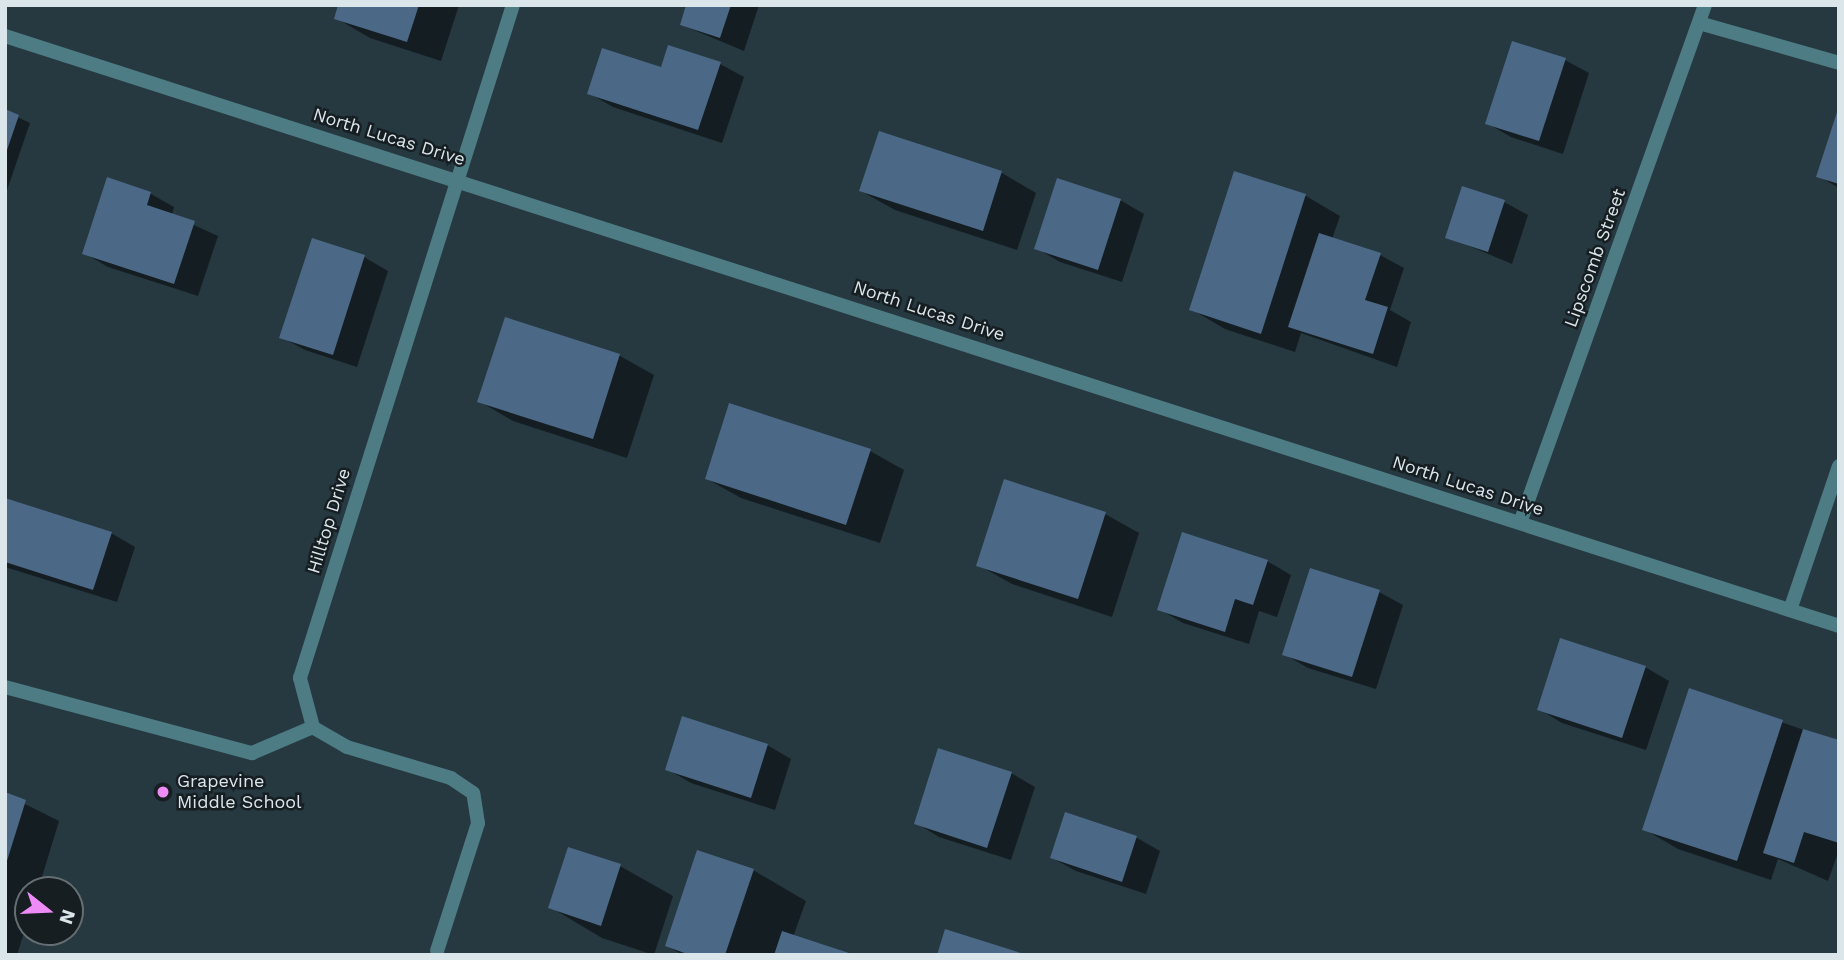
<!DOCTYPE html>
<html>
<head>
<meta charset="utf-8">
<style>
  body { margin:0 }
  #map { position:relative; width:1844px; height:960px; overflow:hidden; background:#263840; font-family:"Work Sans",sans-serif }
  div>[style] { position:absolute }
  .shadow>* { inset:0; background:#0007 }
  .building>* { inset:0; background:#4b6986 }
  .lane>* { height:14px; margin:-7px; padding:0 7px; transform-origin:7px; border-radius:7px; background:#4d7c85 }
  .street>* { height:14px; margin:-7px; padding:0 7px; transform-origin:7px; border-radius:7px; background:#4d7c85 }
  .dots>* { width:19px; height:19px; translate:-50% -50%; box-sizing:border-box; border:4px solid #161e22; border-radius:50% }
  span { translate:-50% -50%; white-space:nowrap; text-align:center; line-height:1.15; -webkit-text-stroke:5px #161e22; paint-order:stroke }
  .street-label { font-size:18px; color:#dbe6eb }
  .poi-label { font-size:18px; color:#dbe6eb }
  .left { translate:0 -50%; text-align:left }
  .frame { position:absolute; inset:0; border:7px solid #dbe6eb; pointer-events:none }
  .north { position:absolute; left:14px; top:876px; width:70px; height:70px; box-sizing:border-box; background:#161e22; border:2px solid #656e72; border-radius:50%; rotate:108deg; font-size:19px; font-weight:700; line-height:28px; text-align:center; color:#dbe6eb }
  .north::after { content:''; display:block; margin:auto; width:24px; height:32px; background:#ef8bf7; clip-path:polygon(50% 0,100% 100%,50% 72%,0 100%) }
</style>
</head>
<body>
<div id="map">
  <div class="shadow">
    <div style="clip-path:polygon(340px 5px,459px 5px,441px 61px,370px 38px,336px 18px)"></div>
    <div style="clip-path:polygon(688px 5px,759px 5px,744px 51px,682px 25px)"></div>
    <div style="clip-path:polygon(1565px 60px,1589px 73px,1563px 154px,1511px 137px,1487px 123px)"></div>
    <div style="clip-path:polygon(720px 64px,744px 77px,722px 143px,613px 107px,589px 93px,662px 69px)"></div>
    <div style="clip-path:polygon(5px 111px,30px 123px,6px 193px,5px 193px)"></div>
    <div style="clip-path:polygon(1839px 113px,1839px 188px,1818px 176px)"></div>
    <div style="clip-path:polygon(880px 133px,1002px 173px,1036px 193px,1017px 250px,895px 210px,861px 191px)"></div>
    <div style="clip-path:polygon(1235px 173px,1306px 196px,1340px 216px,1332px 239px,1380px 255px,1404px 268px,1390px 310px,1411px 322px,1397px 367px,1301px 333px,1295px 352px,1225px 329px,1191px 309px)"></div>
    <div style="clip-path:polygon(108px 180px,151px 194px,174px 207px,172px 215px,218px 236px,198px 296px,108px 267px,84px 253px)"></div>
    <div style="clip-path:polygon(1120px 200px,1144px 214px,1122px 282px,1060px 262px,1036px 248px)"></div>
    <div style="clip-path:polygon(1504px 202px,1528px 215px,1512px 264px,1448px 237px)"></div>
    <div style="clip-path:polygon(313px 240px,364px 257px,388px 271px,357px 367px,305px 350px,281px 337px)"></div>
    <div style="clip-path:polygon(506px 319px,620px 356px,654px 375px,627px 458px,513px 421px,479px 401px)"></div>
    <div style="clip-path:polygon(870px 451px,904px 470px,880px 543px,741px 498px,707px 479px)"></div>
    <div style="clip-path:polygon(5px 499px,111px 533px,135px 547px,117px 602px,5px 567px)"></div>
    <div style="clip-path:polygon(1105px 514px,1139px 533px,1112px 617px,1012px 584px,978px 565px)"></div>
    <div style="clip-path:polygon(1267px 561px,1291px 575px,1277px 617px,1259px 611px,1249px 644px,1183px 623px,1159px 609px)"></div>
    <div style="clip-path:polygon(1379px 592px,1403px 605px,1376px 689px,1308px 668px,1284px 654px)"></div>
    <div style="clip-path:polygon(1645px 667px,1669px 681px,1646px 750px,1562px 723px,1539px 709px)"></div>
    <div style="clip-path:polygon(1690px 691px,1839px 742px,1839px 850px,1828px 881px,1778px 859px,1771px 880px,1678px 849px,1644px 829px)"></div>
    <div style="clip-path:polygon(767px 745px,791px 759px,775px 810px,691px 783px,667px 769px)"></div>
    <div style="clip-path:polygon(1011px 773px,1035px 787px,1011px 860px,939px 837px,916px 823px)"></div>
    <div style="clip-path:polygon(5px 794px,59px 821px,38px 890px,28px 890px,28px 920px,17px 955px,5px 955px)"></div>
    <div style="clip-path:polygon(1066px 815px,1137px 838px,1160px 851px,1146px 894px,1076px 871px,1052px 858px)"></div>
    <div style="clip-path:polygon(620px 866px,673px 896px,654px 955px,602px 938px,550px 907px)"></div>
    <div style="clip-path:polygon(753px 870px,806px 901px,793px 937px,847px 955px,683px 955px,667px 946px)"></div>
  </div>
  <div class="building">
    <div style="clip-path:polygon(338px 5px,419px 5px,407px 42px,334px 19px)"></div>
    <div style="clip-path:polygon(686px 5px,731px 5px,720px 38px,680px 25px)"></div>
    <div style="clip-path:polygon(1512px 41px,1566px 58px,1539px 141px,1485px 124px)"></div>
    <div style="clip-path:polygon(668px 45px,721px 62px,698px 130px,587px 94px,602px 48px,661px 67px)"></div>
    <div style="clip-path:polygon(5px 109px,19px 115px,6px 153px,5px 153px)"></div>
    <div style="clip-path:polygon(1838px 109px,1839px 109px,1839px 184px,1816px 177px)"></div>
    <div style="clip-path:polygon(879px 131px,1002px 171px,983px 231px,859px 191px)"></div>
    <div style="clip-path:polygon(1234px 171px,1306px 194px,1261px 334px,1189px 310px)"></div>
    <div style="clip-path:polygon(107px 177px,151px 192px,147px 205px,195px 221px,174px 284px,82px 254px)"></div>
    <div style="clip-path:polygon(1057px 178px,1121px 199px,1098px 270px,1034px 249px)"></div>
    <div style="clip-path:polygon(1462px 186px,1505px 200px,1488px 252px,1445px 238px)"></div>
    <div style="clip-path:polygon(1319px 233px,1381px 253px,1365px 300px,1388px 307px,1373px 354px,1288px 327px)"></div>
    <div style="clip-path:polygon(312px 238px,365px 255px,333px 355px,279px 338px)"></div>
    <div style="clip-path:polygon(505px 317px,620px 354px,593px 439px,477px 402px)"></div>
    <div style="clip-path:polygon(729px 403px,871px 449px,846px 525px,705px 479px)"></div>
    <div style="clip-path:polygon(1004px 479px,1106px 512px,1078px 599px,976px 566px)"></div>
    <div style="clip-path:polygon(5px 498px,112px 532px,93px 590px,5px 562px)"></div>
    <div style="clip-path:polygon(1182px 532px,1268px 560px,1253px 605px,1235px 599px,1225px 632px,1157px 610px)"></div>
    <div style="clip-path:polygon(1310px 568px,1380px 590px,1352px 677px,1282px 655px)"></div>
    <div style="clip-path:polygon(1560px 638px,1646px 666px,1622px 738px,1537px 710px)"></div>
    <div style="clip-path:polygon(1689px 688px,1783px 720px,1737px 861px,1642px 830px)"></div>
    <div style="clip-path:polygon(682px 716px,768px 744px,751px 798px,665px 770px)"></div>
    <div style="clip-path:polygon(1803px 729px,1839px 740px,1839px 843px,1804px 832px,1794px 863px,1763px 853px)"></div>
    <div style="clip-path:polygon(938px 748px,1012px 772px,987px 848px,914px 824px)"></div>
    <div style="clip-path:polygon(5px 792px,26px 800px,6px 864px,5px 864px)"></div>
    <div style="clip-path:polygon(1065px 812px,1137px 836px,1122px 882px,1050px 858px)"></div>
    <div style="clip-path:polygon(568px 847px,621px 864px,601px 926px,548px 908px)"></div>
    <div style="clip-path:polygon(697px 850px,754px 869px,725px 955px,690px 955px,665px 946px)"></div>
    <div style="clip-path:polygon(945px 929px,1024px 954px,1024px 955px,937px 955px)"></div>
    <div style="clip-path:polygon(782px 931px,852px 954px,851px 955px,774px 955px)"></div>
  </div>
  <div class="lane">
    <div style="left:1699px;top:23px;width:146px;rotate:15.9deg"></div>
    <div style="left:1790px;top:610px;width:152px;rotate:-71.2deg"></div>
    <div style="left:5px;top:687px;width:256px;rotate:15deg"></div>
    <div style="left:252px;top:753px;width:66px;rotate:-23.1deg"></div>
  </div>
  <div class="street">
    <div style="left:5px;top:36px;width:1927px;rotate:17.83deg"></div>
    <div style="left:1520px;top:523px;width:550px;rotate:-70.35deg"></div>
    <div style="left:437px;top:951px;width:134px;rotate:-72.2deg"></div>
    <div style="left:478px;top:823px;width:30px;rotate:-99deg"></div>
    <div style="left:473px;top:793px;width:27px;rotate:-146deg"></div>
    <div style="left:451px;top:778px;width:109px;rotate:-163.4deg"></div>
    <div style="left:347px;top:747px;width:39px;rotate:-150deg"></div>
    <div style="left:313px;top:727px;width:51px;rotate:-104.9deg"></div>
    <div style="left:300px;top:678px;width:706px;rotate:-72.44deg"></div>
  </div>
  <div class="dots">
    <div style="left:163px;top:792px;background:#ef8bf7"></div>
  </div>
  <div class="street-label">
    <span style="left:389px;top:137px;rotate:17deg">North Lucas Drive</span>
    <span style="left:1595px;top:258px;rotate:-70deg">Lipscomb Street</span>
    <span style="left:929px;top:311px;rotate:18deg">North Lucas Drive</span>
    <span style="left:1468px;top:486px;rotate:18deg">North Lucas Drive</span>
    <span style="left:329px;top:521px;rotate:-73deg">Hilltop Drive</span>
  </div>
  <div class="poi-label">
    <span class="left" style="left:177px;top:792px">Grapevine<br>Middle School</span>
  </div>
  <div class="frame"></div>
  <div class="north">N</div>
</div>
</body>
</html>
